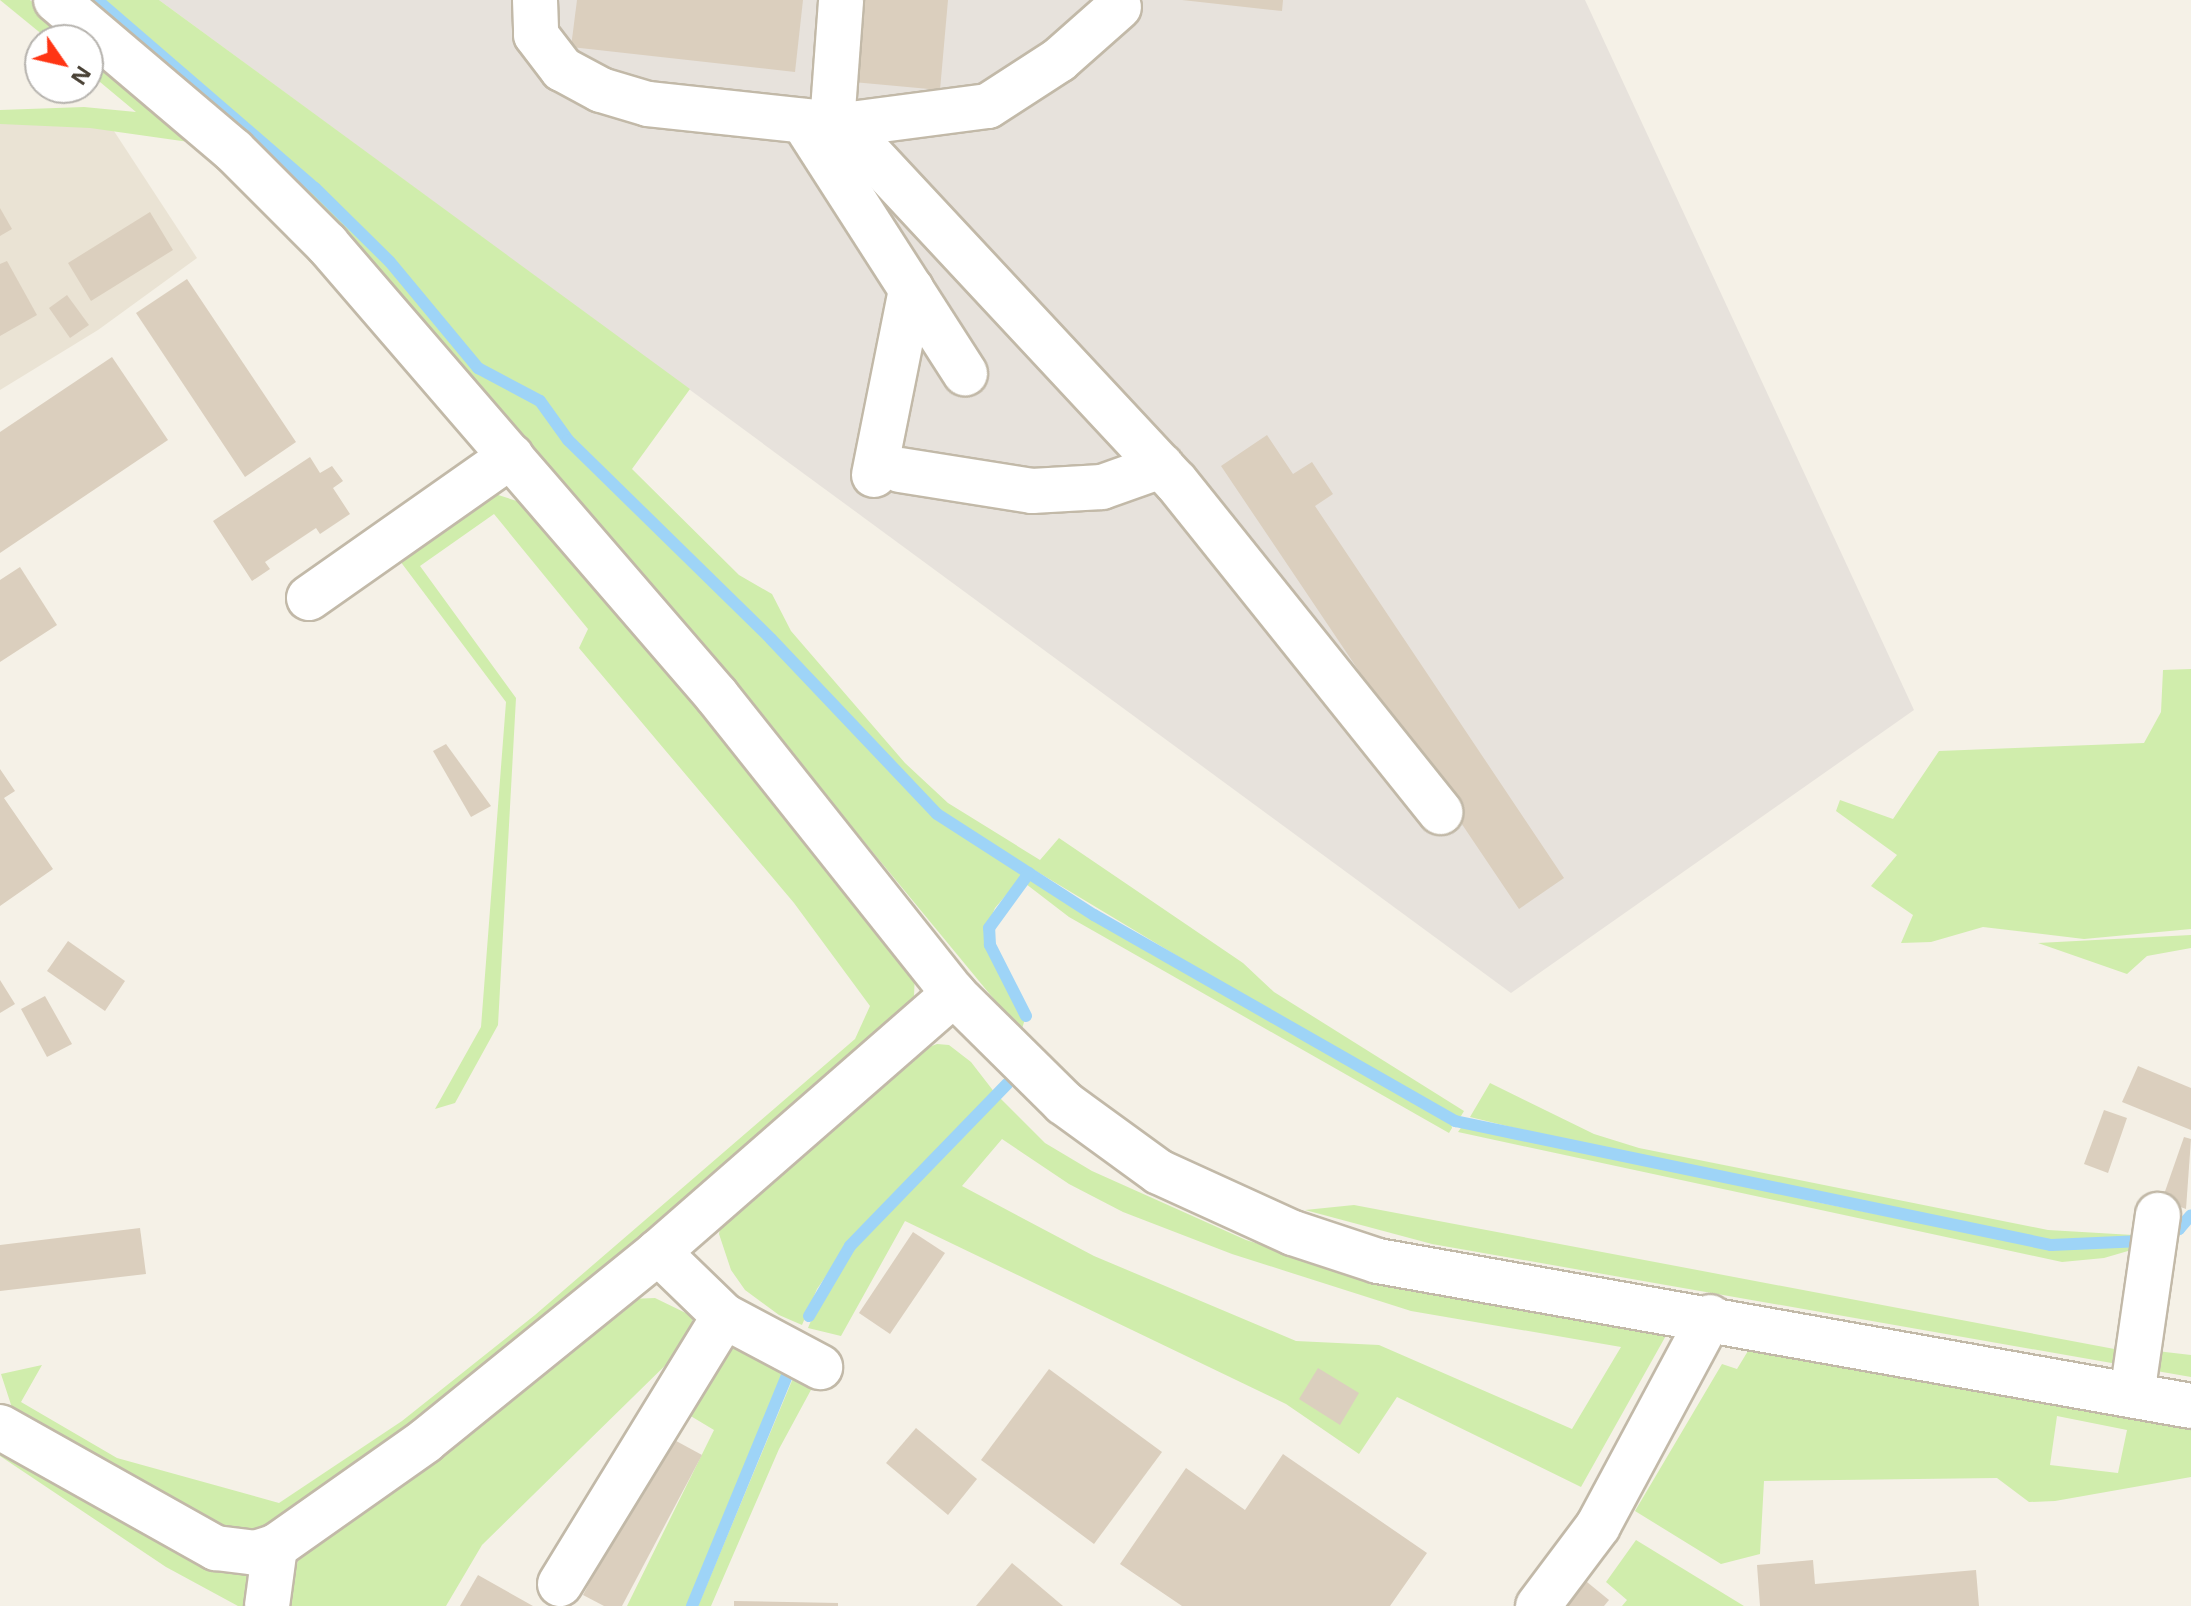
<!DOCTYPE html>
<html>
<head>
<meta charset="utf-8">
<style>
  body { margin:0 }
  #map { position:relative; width:2191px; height:1606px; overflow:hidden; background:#f5f1e7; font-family:"Open Sans",sans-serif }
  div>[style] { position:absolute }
  .residential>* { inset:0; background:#eae3d4 }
  .industrial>* { inset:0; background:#e7e2dc }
  .green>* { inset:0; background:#d0edac }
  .stream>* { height:12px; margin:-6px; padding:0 6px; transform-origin:6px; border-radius:6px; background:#9ed4f7 }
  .building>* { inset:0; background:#dbcfbe }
  .roads { filter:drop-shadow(2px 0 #c2b9a8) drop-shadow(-2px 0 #c2b9a8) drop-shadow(0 2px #c2b9a8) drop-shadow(0 -2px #c2b9a8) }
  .minor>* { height:44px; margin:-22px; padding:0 22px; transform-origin:22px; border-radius:22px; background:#fff }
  span { translate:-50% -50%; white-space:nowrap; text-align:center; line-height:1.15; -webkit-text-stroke:6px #fff; paint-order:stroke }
  .north { position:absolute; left:24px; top:24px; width:80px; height:80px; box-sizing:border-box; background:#fff; border:2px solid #b6b3ae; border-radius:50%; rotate:124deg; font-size:22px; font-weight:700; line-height:32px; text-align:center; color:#494135 }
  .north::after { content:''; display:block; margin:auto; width:28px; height:36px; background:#ff3514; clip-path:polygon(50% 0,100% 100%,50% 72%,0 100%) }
</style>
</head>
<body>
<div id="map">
  <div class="residential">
    <div style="clip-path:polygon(0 122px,110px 125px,197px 258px,98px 330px,0 390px)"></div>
  </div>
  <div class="industrial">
    <div style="clip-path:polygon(159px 0,1585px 0,1914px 710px,1511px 993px)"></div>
  </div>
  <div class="green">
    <div style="clip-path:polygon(0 0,30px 0,76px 40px,49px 40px)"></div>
    <div style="clip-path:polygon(85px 0,93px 0,312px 189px,388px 264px,476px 370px,540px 405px,567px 442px,772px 644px,935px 816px,1024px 874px,995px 908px,985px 931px,988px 950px,1025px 1019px,1021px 1032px,693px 634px,386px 277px,325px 212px)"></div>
    <div style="clip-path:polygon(101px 0,159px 0,690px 389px,632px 469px,739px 575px,772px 594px,791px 631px,905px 763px,948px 803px,1040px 860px,1059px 838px,1243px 963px,1274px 992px,1464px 1111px,1461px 1116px,1454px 1117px,1297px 1028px,938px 812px,774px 636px,569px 437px,541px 400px,479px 367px,391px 261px,315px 184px)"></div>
    <div style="clip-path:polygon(88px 50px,196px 143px,90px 128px,0 124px,0 110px,84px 107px,136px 112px,88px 72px)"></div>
    <div style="clip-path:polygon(489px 492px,523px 503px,747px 762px,915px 973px,914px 996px,884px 1035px,539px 1334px,268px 1527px,231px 1531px,214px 1527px,15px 1417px,1px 1374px,42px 1365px,21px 1402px,117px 1458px,279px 1503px,402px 1421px,535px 1315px,855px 1039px,870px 1006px,794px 903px,579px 648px,588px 629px,494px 514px,420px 566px,516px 698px,498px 1025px,455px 1103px,435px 1109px,481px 1027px,506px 702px,394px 553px)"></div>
    <div style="clip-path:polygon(2191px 669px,2191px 929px,2084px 939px,1983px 927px,1931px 942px,1901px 943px,1913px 915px,1871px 886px,1897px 855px,1836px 811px,1840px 800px,1893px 819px,1939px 751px,2144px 743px,2161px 712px,2163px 670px)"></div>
    <div style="clip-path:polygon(1032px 879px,1093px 919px,1451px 1123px,1452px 1128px,1449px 1133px,1069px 917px,1026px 884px)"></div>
    <div style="clip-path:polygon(2191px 935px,2191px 948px,2147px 956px,2127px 974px,2038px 943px)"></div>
    <div style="clip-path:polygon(937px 1044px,949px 1045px,971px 1062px,995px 1093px,848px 1244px,817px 1289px,802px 1325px,779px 1315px,745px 1290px,731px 1270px,719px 1234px,721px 1222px,921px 1050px)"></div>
    <div style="clip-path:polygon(1490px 1083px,1594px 1134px,1639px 1148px,2048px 1230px,2150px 1236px,2047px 1243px,1642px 1159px,1470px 1117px)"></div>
    <div style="clip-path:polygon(evenodd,999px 1097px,1045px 1143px,1092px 1171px,1246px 1240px,1397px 1287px,1668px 1332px,1581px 1487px,1397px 1397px,1359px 1454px,1286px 1404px,905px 1221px,841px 1336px,808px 1328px,823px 1291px,853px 1247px,999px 1097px,1002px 1139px,1069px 1184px,1123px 1212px,1232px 1254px,1411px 1311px,1621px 1347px,1572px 1429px,1379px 1345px,1296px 1341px,1094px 1256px,962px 1186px,1002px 1139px)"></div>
    <div style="clip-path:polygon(1465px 1122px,1821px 1203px,2050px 1249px,2145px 1246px,2104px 1258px,2062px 1262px,1458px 1132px)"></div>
    <div style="clip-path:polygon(1354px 1205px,2125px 1351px,2123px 1365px,1432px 1244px,1305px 1210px)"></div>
    <div style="clip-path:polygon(655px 1298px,692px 1316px,693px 1333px,683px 1348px,482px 1545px,446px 1606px,284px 1606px,298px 1561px,313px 1539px,630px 1299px)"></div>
    <div style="clip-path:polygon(evenodd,1751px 1346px,2191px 1422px,2191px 1477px,2055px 1501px,2029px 1502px,1997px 1478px,1764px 1481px,1760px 1554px,1721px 1564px,1635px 1511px,1722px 1364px,1737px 1369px,1751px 1346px,2057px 1416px,2127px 1430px,2118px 1473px,2050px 1465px,2057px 1416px)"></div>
    <div style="clip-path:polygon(742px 1347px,787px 1365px,688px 1606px,627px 1606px,714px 1430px,684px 1412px,720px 1352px)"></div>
    <div style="clip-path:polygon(2148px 1350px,2191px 1355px,2191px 1377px,2145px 1369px)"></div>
    <div style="clip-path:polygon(796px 1371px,812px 1388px,779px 1449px,711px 1606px,698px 1606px)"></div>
    <div style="clip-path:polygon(0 1438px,223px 1571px,253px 1573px,257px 1606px,238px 1606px,166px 1567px,0 1456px)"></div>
    <div style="clip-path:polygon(1636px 1540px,1744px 1606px,1622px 1606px,1627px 1600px,1606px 1582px)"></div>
  </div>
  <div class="stream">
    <div style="left:97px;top:0;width:288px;rotate:40.8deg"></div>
    <div style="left:315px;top:188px;width:105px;rotate:44.6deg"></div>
    <div style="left:390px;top:262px;width:138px;rotate:50.3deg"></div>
    <div style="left:478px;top:368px;width:70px;rotate:28deg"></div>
    <div style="left:540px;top:401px;width:48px;rotate:54.3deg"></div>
    <div style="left:568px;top:440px;width:284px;rotate:44.4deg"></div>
    <div style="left:771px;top:639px;width:241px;rotate:46.5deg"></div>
    <div style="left:937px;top:814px;width:187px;rotate:32.8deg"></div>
    <div style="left:1094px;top:915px;width:416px;rotate:29.7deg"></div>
    <div style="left:1455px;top:1121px;width:609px;rotate:11.75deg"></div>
    <div style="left:2051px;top:1245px;width:91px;rotate:-2.5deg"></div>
    <div style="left:1026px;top:1016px;width:80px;rotate:-116.9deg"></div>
    <div style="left:990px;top:945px;width:17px;rotate:-93deg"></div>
    <div style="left:989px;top:928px;width:68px;rotate:-54deg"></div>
    <div style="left:2165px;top:1234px;width:15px;rotate:-20deg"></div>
    <div style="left:2179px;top:1229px;width:18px;rotate:-49deg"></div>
    <div style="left:809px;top:1316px;width:81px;rotate:-59.6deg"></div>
    <div style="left:850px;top:1246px;width:226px;rotate:-45.9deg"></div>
    <div style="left:692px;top:1606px;width:250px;rotate:-67.6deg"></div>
  </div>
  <div class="building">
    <div style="clip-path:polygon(577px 0,803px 0,795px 72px,571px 47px)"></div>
    <div style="clip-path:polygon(861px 0,948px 0,940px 90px,853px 82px)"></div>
    <div style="clip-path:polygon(1182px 0,1283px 0,1282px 11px)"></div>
    <div style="clip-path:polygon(0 208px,12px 229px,0 236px)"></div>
    <div style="clip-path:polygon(150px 212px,173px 250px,91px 301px,68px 263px)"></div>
    <div style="clip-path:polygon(7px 261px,37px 315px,0 336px,0 264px)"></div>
    <div style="clip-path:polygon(187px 279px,296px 442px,245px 477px,136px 313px)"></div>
    <div style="clip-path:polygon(67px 295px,89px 325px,70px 338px,49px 308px)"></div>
    <div style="clip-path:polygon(112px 357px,168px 440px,0 553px,0 432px)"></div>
    <div style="clip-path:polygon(1267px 435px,1293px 474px,1312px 462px,1333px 494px,1315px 506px,1564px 878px,1519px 909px,1221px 466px)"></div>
    <div style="clip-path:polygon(310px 457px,320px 473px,332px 466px,343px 481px,333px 488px,350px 514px,320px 534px,316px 528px,265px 562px,270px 569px,252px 581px,213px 521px)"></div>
    <div style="clip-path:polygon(20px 567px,57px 625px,0 662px,0 580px)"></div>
    <div style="clip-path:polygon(446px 744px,491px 806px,471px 817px,433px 751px)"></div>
    <div style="clip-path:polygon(0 769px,15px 791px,4px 798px,53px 869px,0 906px)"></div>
    <div style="clip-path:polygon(68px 941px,125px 981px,105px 1011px,47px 971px)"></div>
    <div style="clip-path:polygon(0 980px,15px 1004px,0 1013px)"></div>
    <div style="clip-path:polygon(45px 996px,72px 1044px,47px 1057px,21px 1009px)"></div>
    <div style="clip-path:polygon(2138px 1066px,2191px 1088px,2191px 1130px,2122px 1102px)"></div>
    <div style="clip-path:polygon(2104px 1110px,2127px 1118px,2108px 1173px,2084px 1164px)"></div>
    <div style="clip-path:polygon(2184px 1137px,2191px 1139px,2186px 1209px,2162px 1200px)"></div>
    <div style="clip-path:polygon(140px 1228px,146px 1274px,0 1291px,0 1245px)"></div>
    <div style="clip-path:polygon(913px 1232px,945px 1253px,890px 1334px,859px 1313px)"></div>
    <div style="clip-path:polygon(1318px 1368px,1359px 1393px,1340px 1425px,1299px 1399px)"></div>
    <div style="clip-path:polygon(1049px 1369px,1162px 1452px,1094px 1544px,981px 1460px)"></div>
    <div style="clip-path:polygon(916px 1428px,977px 1479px,948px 1515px,886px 1463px)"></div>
    <div style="clip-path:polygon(667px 1436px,702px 1455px,622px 1606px,604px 1606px,583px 1595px)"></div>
    <div style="clip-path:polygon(1283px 1454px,1427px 1553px,1390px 1606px,1182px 1606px,1120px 1564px,1186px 1468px,1245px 1510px)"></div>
    <div style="clip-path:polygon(1813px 1560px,1815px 1584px,1976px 1570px,1979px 1606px,1760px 1606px,1757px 1565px)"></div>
    <div style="clip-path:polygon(1012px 1563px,1063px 1606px,976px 1606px)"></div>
    <div style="clip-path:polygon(1576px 1573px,1609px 1600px,1604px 1606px,1549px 1606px)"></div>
    <div style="clip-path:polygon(478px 1575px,533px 1606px,460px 1606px)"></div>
    <div style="clip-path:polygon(734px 1601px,838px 1603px,838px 1606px,734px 1606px)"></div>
  </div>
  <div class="roads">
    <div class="minor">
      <div style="left:56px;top:0;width:233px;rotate:40.3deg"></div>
      <div style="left:234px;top:151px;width:132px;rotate:45deg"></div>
      <div style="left:327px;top:244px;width:597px;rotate:49.21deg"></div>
      <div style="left:717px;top:696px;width:381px;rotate:51.5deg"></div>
      <div style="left:954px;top:994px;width:155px;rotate:44.7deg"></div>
      <div style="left:1064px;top:1103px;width:117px;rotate:36deg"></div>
      <div style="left:1159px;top:1172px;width:147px;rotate:24.5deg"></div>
      <div style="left:1293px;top:1233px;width:89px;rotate:18.2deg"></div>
      <div style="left:1378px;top:1261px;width:826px;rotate:10.11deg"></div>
      <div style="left:535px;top:0;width:35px;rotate:88deg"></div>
      <div style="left:536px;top:35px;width:43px;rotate:52.6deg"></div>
      <div style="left:562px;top:69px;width:44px;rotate:28.3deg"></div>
      <div style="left:601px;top:90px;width:49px;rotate:16.6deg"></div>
      <div style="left:648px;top:104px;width:196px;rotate:6.1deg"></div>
      <div style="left:843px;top:125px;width:146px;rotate:-7.5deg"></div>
      <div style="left:988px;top:106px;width:85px;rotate:-32.9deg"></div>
      <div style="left:1059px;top:60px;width:80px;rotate:-41.5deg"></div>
      <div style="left:803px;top:121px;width:300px;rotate:57.3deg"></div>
      <div style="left:832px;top:124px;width:124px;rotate:-85.8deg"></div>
      <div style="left:843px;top:125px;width:488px;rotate:47deg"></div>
      <div style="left:1176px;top:482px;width:423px;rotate:51.3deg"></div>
      <div style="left:900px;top:470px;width:134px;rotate:9deg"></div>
      <div style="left:1032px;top:491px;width:70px;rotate:-3.3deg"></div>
      <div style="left:1102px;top:487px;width:63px;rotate:-19.6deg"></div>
      <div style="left:874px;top:475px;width:190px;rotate:-78.7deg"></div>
      <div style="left:309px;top:598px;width:247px;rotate:-35.1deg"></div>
      <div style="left:658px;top:1252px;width:92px;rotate:44.1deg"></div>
      <div style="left:724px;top:1316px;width:109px;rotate:28deg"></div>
      <div style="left:2132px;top:1395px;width:182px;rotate:-81.8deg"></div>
      <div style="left:0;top:1427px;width:248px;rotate:29.3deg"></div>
      <div style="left:216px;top:1548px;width:39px;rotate:7deg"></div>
      <div style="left:255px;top:1553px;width:21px;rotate:-17deg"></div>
      <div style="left:275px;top:1547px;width:184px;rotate:-35.2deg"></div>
      <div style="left:425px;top:1441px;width:300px;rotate:-39deg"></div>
      <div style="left:658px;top:1252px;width:393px;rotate:-41.1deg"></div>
      <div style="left:560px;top:1584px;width:314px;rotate:-58.5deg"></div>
      <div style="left:267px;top:1606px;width:60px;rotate:-82.3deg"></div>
      <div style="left:1538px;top:1606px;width:100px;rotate:-53.1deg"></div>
      <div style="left:1598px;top:1526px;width:237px;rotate:-61.8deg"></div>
    </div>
  </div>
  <div class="north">N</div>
</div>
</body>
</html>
